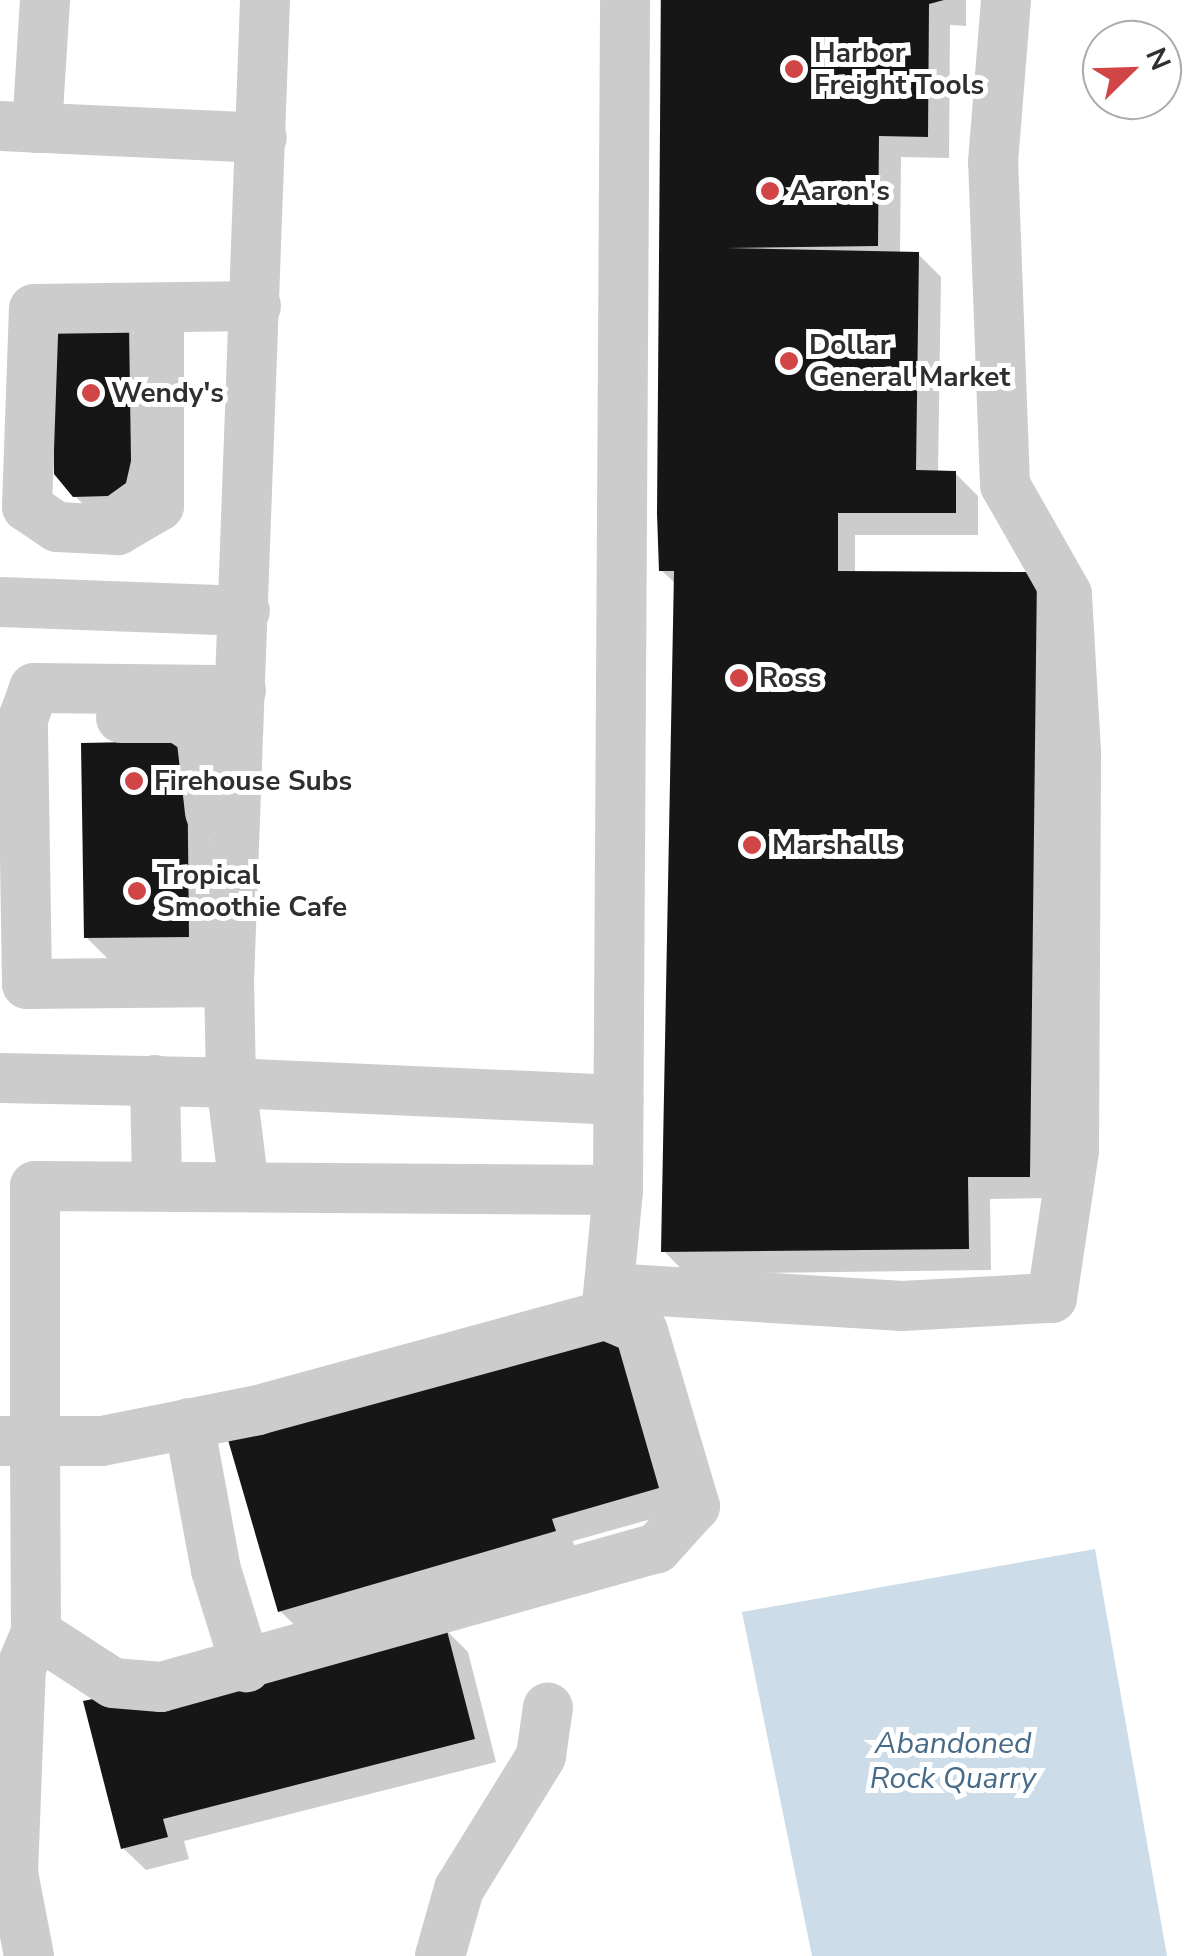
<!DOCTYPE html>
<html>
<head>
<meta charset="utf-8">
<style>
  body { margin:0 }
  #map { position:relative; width:1202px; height:1956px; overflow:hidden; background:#fff; font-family:"Nunito Sans",sans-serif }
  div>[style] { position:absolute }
  .water>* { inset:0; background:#ccdce8 }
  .shadow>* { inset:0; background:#0003 }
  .building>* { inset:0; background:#161616 }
  .minor>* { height:50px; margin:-25px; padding:0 25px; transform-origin:25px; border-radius:25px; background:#ccc }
  .dots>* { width:28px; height:28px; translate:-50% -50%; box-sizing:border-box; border:5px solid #fff; border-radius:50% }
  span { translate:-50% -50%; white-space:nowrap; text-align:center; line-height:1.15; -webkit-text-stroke:10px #fff; paint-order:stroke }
  .poi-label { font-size:28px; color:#2f2f2f; font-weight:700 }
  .left { translate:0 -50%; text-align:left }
  .water-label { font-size:30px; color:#466a88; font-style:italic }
  .north { position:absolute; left:1082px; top:20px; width:100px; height:100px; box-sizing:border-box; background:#fff; border:2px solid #acacac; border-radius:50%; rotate:67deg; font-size:28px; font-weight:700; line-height:40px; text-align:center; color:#2f2f2f }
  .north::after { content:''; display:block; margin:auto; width:35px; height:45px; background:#d24546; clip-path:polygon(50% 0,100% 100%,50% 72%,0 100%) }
</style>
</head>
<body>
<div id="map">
  <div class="water">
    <div style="clip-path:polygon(1095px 1549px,1167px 1956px,812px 1956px,742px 1612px)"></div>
  </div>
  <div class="shadow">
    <div style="clip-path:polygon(660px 0,966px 0,966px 26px,950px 25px,949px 158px,901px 157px,900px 254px,918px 254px,941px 277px,938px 473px,955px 473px,978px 496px,978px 535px,855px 535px,855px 574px,1036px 575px,1058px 597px,1052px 1198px,990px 1199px,991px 1270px,686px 1274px,664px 1251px,676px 584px,661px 570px)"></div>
    <div style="clip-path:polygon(128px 328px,145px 345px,142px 501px,93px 514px,75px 496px)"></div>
    <div style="clip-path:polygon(208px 766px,211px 959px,109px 960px,86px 937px)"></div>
    <div style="clip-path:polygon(610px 1324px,633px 1347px,680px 1511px,573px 1541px,577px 1554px,303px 1633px,280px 1611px)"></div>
    <div style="clip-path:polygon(445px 1629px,468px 1652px,496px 1762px,184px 1841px,189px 1859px,146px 1870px,123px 1848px,86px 1703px)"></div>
  </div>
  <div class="building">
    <div style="clip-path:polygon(661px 0,944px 0,929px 4px,928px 137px,879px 136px,878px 246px,726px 248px,919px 252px,916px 470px,956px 471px,956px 513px,838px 513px,838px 571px,1037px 572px,1030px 1177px,968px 1177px,969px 1249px,661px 1252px,674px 571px,659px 571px,657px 514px)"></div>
    <div style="clip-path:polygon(52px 325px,129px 325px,131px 461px,126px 483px,108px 496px,73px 497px,54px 474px)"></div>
    <div style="clip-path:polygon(187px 741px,189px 937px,84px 938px,81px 743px)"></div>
    <div style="clip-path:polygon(611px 1321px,659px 1488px,552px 1519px,556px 1531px,278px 1612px,226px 1433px)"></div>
    <div style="clip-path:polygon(446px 1627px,475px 1739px,163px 1819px,168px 1837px,121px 1849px,83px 1701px)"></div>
  </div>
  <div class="minor">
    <div style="left:0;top:126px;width:262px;rotate:2.6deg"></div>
    <div style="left:37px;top:128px;width:128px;rotate:-86.4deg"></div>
    <div style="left:159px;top:311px;width:195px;rotate:90deg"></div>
    <div style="left:159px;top:506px;width:48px;rotate:149.7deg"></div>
    <div style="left:118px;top:530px;width:61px;rotate:-177.2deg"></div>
    <div style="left:57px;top:527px;width:36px;rotate:-146deg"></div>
    <div style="left:27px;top:507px;width:198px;rotate:-88deg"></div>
    <div style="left:34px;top:309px;width:222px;rotate:-0.8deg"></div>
    <div style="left:0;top:602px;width:245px;rotate:2.1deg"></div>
    <div style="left:121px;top:718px;width:58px"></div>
    <div style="left:179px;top:718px;width:27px;rotate:34deg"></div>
    <div style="left:201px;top:733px;width:80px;rotate:83.5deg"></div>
    <div style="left:229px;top:982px;width:202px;rotate:179.4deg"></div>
    <div style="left:27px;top:984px;width:265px;rotate:-90.9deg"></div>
    <div style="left:23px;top:719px;width:33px;rotate:-70deg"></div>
    <div style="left:34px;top:688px;width:207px;rotate:0.6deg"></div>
    <div style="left:0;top:1078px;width:231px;rotate:1.2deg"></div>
    <div style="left:231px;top:1083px;width:101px;rotate:-91.1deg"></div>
    <div style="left:229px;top:982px;width:983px;rotate:-87.9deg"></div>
    <div style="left:155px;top:1080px;width:106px;rotate:88.9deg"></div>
    <div style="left:244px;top:1187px;width:105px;rotate:-97.1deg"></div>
    <div style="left:231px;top:1083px;width:388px;rotate:2.5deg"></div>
    <div style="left:609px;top:1288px;width:294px;rotate:3.5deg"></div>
    <div style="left:902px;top:1306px;width:150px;rotate:-3.1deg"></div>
    <div style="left:1052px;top:1298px;width:149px;rotate:-81.5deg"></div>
    <div style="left:1074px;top:1151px;width:399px;rotate:-89.7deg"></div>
    <div style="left:1076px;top:752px;width:158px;rotate:-93.3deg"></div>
    <div style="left:1067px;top:594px;width:125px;rotate:-119.6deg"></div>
    <div style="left:1005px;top:485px;width:323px;rotate:-92.1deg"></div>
    <div style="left:993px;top:162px;width:163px;rotate:-85.4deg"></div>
    <div style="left:606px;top:1315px;width:126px;rotate:-84.5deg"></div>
    <div style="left:189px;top:1423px;width:149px;rotate:79.6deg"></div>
    <div style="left:216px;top:1570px;width:102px;rotate:72.8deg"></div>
    <div style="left:0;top:1441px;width:102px"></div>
    <div style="left:102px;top:1441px;width:159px;rotate:-11.2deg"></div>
    <div style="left:258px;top:1410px;width:361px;rotate:-15.3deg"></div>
    <div style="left:606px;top:1315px;width:40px;rotate:23.4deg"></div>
    <div style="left:643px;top:1331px;width:183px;rotate:73.5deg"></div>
    <div style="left:695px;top:1506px;width:57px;rotate:132.1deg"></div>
    <div style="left:657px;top:1548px;width:515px;rotate:164.34deg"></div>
    <div style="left:161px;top:1687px;width:48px;rotate:-175.2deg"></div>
    <div style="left:113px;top:1683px;width:92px;rotate:-147deg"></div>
    <div style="left:36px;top:1633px;width:192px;rotate:-90.3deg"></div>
    <div style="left:35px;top:1441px;width:255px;rotate:-90deg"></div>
    <div style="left:35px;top:1186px;width:583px;rotate:0.39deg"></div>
    <div style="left:618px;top:1190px;width:1190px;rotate:-89.66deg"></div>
    <div style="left:29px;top:1956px;width:85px;rotate:-100.9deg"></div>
    <div style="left:13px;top:1873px;width:205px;rotate:-87.8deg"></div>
    <div style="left:21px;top:1668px;width:38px;rotate:-67deg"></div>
    <div style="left:440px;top:1956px;width:70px;rotate:-74.2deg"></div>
    <div style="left:459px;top:1889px;width:156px;rotate:-58.3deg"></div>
    <div style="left:541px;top:1756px;width:49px;rotate:-81.9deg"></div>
  </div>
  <div class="dots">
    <div style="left:794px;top:69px;background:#d24546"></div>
    <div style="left:770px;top:191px;background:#d24546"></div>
    <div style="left:789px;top:361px;background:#d24546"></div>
    <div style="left:91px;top:393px;background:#d24546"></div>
    <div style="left:739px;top:678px;background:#d24546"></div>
    <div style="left:134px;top:781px;background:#d24546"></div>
    <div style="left:752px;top:845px;background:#d24546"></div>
    <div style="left:137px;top:891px;background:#d24546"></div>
  </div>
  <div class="poi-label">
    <span class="left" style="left:814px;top:69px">Harbor<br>Freight Tools</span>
    <span class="left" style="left:790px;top:191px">Aaron's</span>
    <span class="left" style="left:809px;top:361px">Dollar<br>General Market</span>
    <span class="left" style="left:111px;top:393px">Wendy's</span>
    <span class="left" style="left:759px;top:678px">Ross</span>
    <span class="left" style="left:154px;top:781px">Firehouse Subs</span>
    <span class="left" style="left:772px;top:845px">Marshalls</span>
    <span class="left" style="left:157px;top:891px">Tropical<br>Smoothie Cafe</span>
  </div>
  <div class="water-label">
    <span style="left:953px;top:1761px">Abandoned<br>Rock Quarry</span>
  </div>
  <div class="north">N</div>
</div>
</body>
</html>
